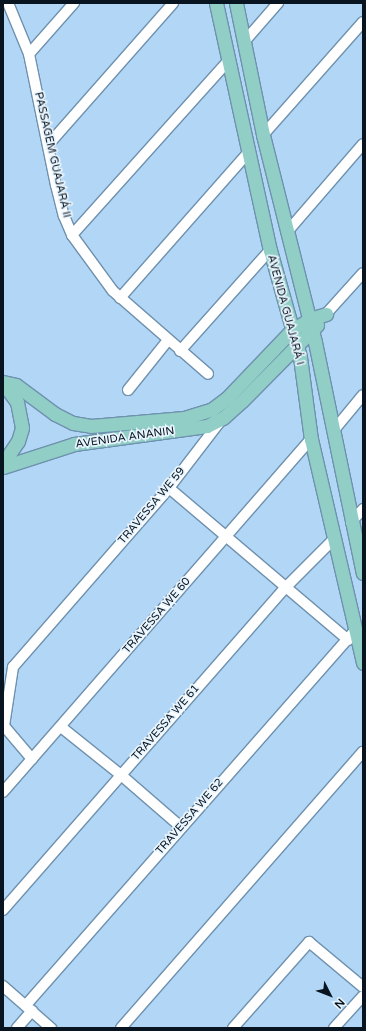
<!DOCTYPE html>
<html>
<head>
<meta charset="utf-8">
<style>
  body { margin:0 }
  #map { position:relative; width:366px; height:1031px; overflow:hidden; background:#b2d7f6; font-family:"Varela Round",sans-serif }
  div>[style] { position:absolute }
  .roads { filter:drop-shadow(1px 0 #6f91ae) drop-shadow(-1px 0 #6f91ae) drop-shadow(0 1px #6f91ae) drop-shadow(0 -1px #6f91ae) }
  .minor>* { height:10px; margin:-5px; padding:0 5px; transform-origin:5px; border-radius:5px; background:#fff }
  .major>* { height:13px; margin:-6.5px; padding:0 6.5px; transform-origin:6.5px; border-radius:6.5px; background:#90cec6 }
  span { translate:-50% -50%; white-space:nowrap; text-align:center; line-height:1.15; -webkit-text-stroke:3.5px #e9f5fe; paint-order:stroke }
  .street-label { font-size:11px; color:#081520 }
  .frame { position:absolute; inset:0; border:4px solid #081520; pointer-events:none }
  .north { position:absolute; left:310px; top:975px; width:40px; height:40px; -webkit-text-stroke:3px #e9f5fe; paint-order:stroke; rotate:132deg; font-size:11px; font-weight:700; line-height:16px; text-align:center; color:#081520 }
  .north::after { content:''; display:block; margin:auto; width:14px; height:18px; background:#081520; clip-path:polygon(50% 0,100% 100%,50% 72%,0 100%) }
</style>
</head>
<body>
<div id="map">
  <div class="roads">
    <div class="minor">
      <div style="left:8px;top:3px;width:55px;rotate:67.6deg"></div>
      <div style="left:29px;top:54px;width:134px;rotate:78.4deg"></div>
      <div style="left:56px;top:185px;width:32px;rotate:76deg"></div>
      <div style="left:64px;top:216px;width:21px;rotate:67deg"></div>
      <div style="left:72px;top:235px;width:69px;rotate:53.8deg"></div>
      <div style="left:113px;top:291px;width:126px;rotate:41.1deg"></div>
      <div style="left:244px;top:42px;width:52px;rotate:-48.9deg"></div>
      <div style="left:29px;top:54px;width:68px;rotate:-48.6deg"></div>
      <div style="left:263px;top:135px;width:151px;rotate:-48.5deg"></div>
      <div style="left:48px;top:145px;width:189px;rotate:-48.6deg"></div>
      <div style="left:287px;top:232px;width:116px;rotate:-49.2deg"></div>
      <div style="left:72px;top:235px;width:234px;rotate:-48.1deg"></div>
      <div style="left:120px;top:298px;width:193px;rotate:-48.6deg"></div>
      <div style="left:326px;top:314px;width:55px;rotate:-47.9deg"></div>
      <div style="left:180px;top:351px;width:135px;rotate:-48.3deg"></div>
      <div style="left:128px;top:390px;width:64px;rotate:-51.3deg"></div>
      <div style="left:334px;top:430px;width:45px;rotate:-50.4deg"></div>
      <div style="left:169px;top:488px;width:235px;rotate:40.3deg"></div>
      <div style="left:351px;top:522px;width:18px;rotate:-47deg"></div>
      <div style="left:61px;top:727px;width:77px;rotate:38.7deg"></div>
      <div style="left:121px;top:775px;width:79px;rotate:40.9deg"></div>
      <div style="left:32px;top:759px;width:43px;rotate:-130.3deg"></div>
      <div style="left:4px;top:726px;width:60px;rotate:-81.3deg"></div>
      <div style="left:13px;top:667px;width:237px;rotate:-48.9deg"></div>
      <div style="left:169px;top:488px;width:87px;rotate:-52.5deg"></div>
      <div style="left:3px;top:792px;width:468px;rotate:-48.9deg"></div>
      <div style="left:3px;top:910px;width:429px;rotate:-48.8deg"></div>
      <div style="left:286px;top:587px;width:66px;rotate:-45deg"></div>
      <div style="left:3px;top:986px;width:64px;rotate:41.2deg"></div>
      <div style="left:26px;top:1005px;width:498px;rotate:-48.7deg"></div>
      <div style="left:17px;top:1028px;width:23px;rotate:-49deg"></div>
      <div style="left:121px;top:1028px;width:367px;rotate:-48.8deg"></div>
      <div style="left:233px;top:1028px;width:115px;rotate:-48.5deg"></div>
      <div style="left:309px;top:942px;width:70px;rotate:39.8deg"></div>
      <div style="left:334px;top:1028px;width:43px;rotate:-47.8deg"></div>
    </div>
    <div class="major">
      <div style="left:216px;top:3px;width:253px;rotate:77.7deg"></div>
      <div style="left:270px;top:250px;width:111px;rotate:74.3deg"></div>
      <div style="left:300px;top:357px;width:83px;rotate:82.4deg"></div>
      <div style="left:311px;top:439px;width:230px;rotate:76.9deg"></div>
      <div style="left:236px;top:3px;width:135px;rotate:78.4deg"></div>
      <div style="left:263px;top:135px;width:213px;rotate:75.9deg"></div>
      <div style="left:315px;top:342px;width:236px;rotate:78.3deg"></div>
      <div style="left:3px;top:382px;width:13px;rotate:13deg"></div>
      <div style="left:16px;top:385px;width:49px;rotate:36.6deg"></div>
      <div style="left:55px;top:414px;width:20px;rotate:27deg"></div>
      <div style="left:73px;top:423px;width:18px;rotate:9deg"></div>
      <div style="left:91px;top:426px;width:93px;rotate:-4.9deg"></div>
      <div style="left:184px;top:418px;width:28px;rotate:-17deg"></div>
      <div style="left:211px;top:410px;width:20px;rotate:-37deg"></div>
      <div style="left:227px;top:398px;width:94px;rotate:-46.3deg"></div>
      <div style="left:292px;top:330px;width:21px;rotate:-31deg"></div>
      <div style="left:310px;top:319px;width:17px;rotate:-17deg"></div>
      <div style="left:3px;top:383px;width:24px;rotate:54deg"></div>
      <div style="left:17px;top:402px;width:26px;rotate:79deg"></div>
      <div style="left:22px;top:428px;width:14px;rotate:107deg"></div>
      <div style="left:18px;top:441px;width:27px;rotate:124deg"></div>
      <div style="left:3px;top:467px;width:75px;rotate:-17.9deg"></div>
      <div style="left:74px;top:444px;width:134px;rotate:-7.7deg"></div>
      <div style="left:207px;top:426px;width:18px;rotate:-27deg"></div>
      <div style="left:223px;top:418px;width:25px;rotate:-42deg"></div>
      <div style="left:242px;top:401px;width:107px;rotate:-45.4deg"></div>
    </div>
  </div>
  <div class="street-label">
    <span style="left:52px;top:155px;rotate:77deg">PASSAGEM GUAJARÁ II</span>
    <span style="left:285px;top:310px;rotate:75deg">AVENIDA GUAJARÁ I</span>
    <span style="left:125px;top:438px;rotate:-8deg">AVENIDA ANANIN</span>
    <span style="left:152px;top:506px;rotate:-50deg">TRAVESSA WE 59</span>
    <span style="left:157px;top:616px;rotate:-49deg">TRAVESSA WE 60</span>
    <span style="left:166px;top:723px;rotate:-49deg">TRAVESSA WE 61</span>
    <span style="left:190px;top:817px;rotate:-49deg">TRAVESSA WE 62</span>
  </div>
  <div class="frame"></div>
  <div class="north">N</div>
</div>
</body>
</html>
